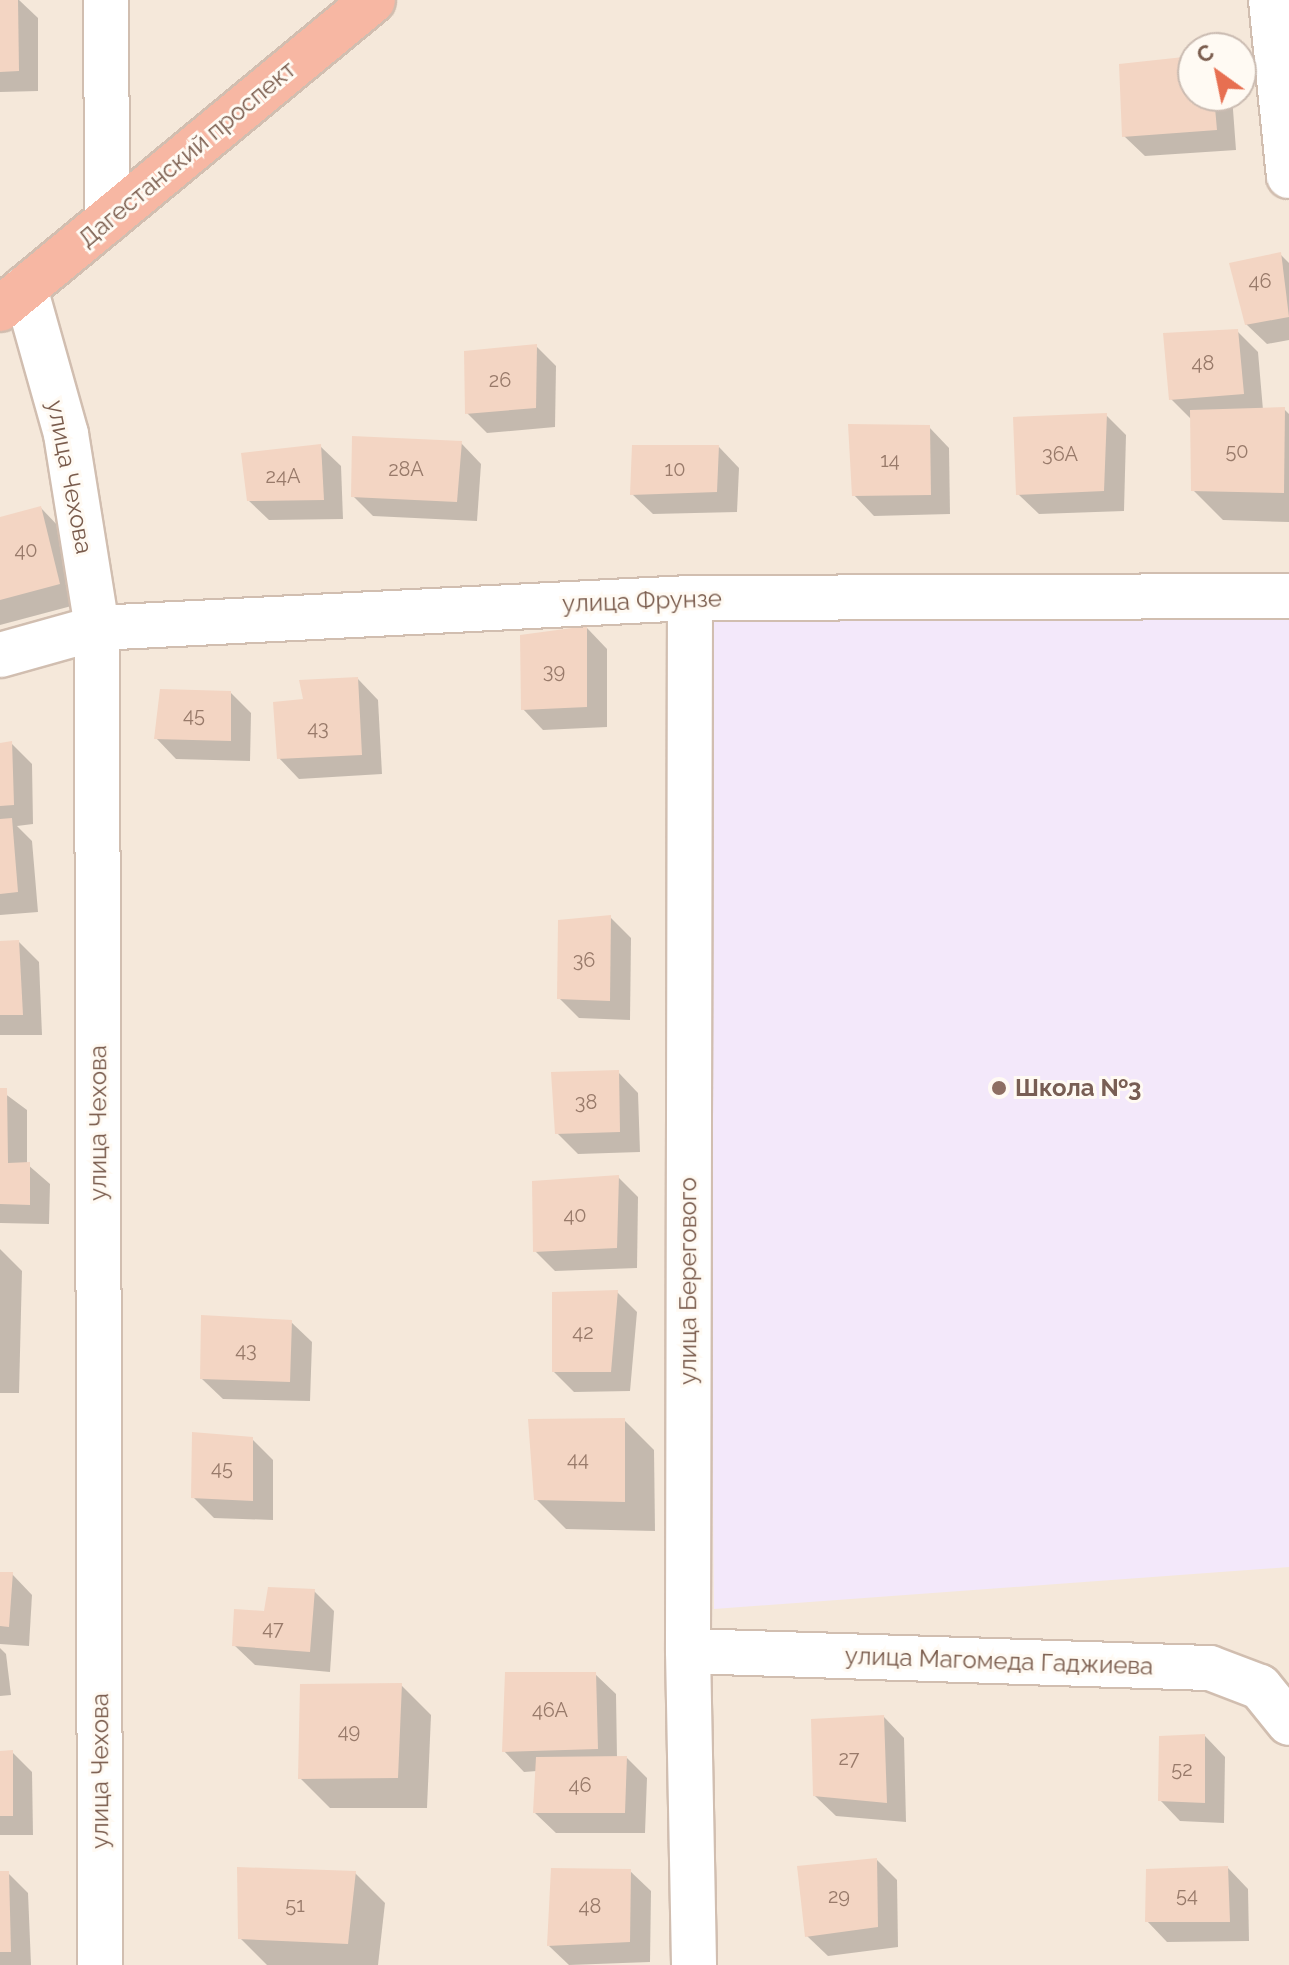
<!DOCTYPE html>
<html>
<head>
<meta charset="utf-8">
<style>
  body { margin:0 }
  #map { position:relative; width:1289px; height:1965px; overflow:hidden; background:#fdf6ec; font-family:Raleway,sans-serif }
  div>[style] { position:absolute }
  .residential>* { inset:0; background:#f5e8da }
  .education>* { inset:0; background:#f3e8fa }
  .shadow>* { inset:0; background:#0003 }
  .building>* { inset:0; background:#f3d5c3 }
  .roads { filter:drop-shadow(2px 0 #d1beb0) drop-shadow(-2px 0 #d1beb0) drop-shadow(0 2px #d1beb0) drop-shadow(0 -2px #d1beb0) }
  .minor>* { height:44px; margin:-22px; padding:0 22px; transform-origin:22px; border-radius:22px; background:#fff }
  .highway>* { height:44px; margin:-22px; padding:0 22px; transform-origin:22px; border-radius:22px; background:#f7b7a3 }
  .dots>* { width:22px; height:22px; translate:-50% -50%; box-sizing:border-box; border:4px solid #fffaf3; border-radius:50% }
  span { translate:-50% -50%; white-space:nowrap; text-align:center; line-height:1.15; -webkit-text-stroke:6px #fffaf3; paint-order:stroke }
  .number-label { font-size:20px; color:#987a6a }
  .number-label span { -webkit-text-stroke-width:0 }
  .street-label { font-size:24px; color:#7a5c4d }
  .education-label { font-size:24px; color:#785e54; font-weight:700 }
  .left { translate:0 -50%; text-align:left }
  .north { position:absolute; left:1177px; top:32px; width:80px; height:80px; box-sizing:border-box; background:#fffaf3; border:2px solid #cabbb1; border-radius:50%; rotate:327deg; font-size:22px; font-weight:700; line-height:32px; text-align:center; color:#7a5c4d }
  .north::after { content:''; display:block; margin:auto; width:28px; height:36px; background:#e76f51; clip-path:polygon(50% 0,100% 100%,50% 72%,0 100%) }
</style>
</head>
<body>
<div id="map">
  <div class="residential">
    <div style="clip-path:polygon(evenodd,0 0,1289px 0,1289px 1965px,0 1965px,0 0,1193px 48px,1241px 48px,1241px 96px,1193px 96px,1193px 48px)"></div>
  </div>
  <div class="education">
    <div style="clip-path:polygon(1289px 585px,1289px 1567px,714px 1609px,704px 609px)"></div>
  </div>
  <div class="shadow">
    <div style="clip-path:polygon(0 0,19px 0,38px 18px,38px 91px,0 92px)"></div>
    <div style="clip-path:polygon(1193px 59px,1193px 96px,1232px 96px,1236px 150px,1145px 156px,1124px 136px)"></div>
    <div style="clip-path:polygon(1281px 255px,1289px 263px,1289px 340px,1267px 344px,1246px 324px)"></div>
    <div style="clip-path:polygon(1237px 331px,1258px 352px,1263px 410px,1284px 409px,1289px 414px,1289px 522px,1223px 520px,1193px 490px,1192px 420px,1171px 399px)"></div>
    <div style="clip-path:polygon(536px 346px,556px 366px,555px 427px,487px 433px,467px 413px)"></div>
    <div style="clip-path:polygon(1106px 415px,1126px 435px,1124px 511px,1039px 514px,1018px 494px)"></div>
    <div style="clip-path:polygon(929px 427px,949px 448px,950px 514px,874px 516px,854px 495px)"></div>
    <div style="clip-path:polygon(461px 443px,481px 464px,477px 521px,373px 516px,353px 496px)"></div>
    <div style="clip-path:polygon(320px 446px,341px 466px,343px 519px,269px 520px,248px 500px)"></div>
    <div style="clip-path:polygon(719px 447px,739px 468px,737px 512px,653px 514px,632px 494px)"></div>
    <div style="clip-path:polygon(41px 508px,61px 529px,79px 604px,0 625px,0 519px)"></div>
    <div style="clip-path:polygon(587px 628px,607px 649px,607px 727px,543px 730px,523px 709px)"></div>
    <div style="clip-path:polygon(358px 679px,378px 700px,382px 774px,299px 779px,279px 758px)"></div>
    <div style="clip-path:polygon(231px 693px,251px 713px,250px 761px,176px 759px,156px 738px)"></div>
    <div style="clip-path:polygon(11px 743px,32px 764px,33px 824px,17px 826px,32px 841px,38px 912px,0 915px,0 745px)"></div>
    <div style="clip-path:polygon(610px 917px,631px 938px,630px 1020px,579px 1018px,559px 998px)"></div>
    <div style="clip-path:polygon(19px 942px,39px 962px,42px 1035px,0 1035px,0 943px)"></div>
    <div style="clip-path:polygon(618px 1072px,638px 1093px,640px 1152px,578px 1154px,557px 1133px)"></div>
    <div style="clip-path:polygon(0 1090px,27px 1110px,27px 1164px,50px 1184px,49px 1224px,0 1223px)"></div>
    <div style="clip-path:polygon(618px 1177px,638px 1197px,637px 1268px,555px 1271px,535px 1251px)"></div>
    <div style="clip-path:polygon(0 1249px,22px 1271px,19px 1393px,0 1393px)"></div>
    <div style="clip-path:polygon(617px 1292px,637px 1312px,630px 1391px,574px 1392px,554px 1372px)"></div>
    <div style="clip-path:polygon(291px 1322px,312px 1342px,310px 1401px,223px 1399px,202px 1379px)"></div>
    <div style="clip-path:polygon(624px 1420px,654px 1450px,655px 1531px,566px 1529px,536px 1499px)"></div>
    <div style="clip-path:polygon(252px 1439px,273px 1460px,273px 1520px,214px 1518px,193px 1497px)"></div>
    <div style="clip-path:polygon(0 1574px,12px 1574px,32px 1595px,29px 1646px,0 1644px)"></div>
    <div style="clip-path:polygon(314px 1591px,334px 1611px,330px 1672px,255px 1665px,234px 1645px)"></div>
    <div style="clip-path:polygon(0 1648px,6px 1654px,11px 1695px,0 1696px)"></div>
    <div style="clip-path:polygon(595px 1674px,616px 1694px,617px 1758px,627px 1758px,647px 1778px,645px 1833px,556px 1833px,535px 1813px,537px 1771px,524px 1772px,504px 1751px)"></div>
    <div style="clip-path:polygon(401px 1685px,431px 1715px,427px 1808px,330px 1808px,300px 1778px)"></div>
    <div style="clip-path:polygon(884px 1717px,904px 1738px,906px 1822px,836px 1816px,815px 1796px)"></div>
    <div style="clip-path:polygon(1205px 1736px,1225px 1757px,1224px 1823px,1180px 1821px,1160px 1800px)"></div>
    <div style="clip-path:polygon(12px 1752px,32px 1772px,33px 1835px,0 1835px,0 1753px)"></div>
    <div style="clip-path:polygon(877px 1860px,897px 1880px,898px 1947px,828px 1956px,807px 1936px)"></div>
    <div style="clip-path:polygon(1228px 1868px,1248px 1889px,1249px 1941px,1167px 1942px,1147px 1921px)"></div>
    <div style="clip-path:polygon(630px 1871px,651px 1891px,650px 1962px,569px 1965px,549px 1946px)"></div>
    <div style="clip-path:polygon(0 1873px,8px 1873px,28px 1893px,31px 1965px,0 1965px)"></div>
    <div style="clip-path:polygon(355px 1873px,385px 1903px,378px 1965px,267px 1965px,240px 1938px)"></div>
  </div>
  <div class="building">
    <div style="clip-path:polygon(0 0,18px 0,19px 71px,0 72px)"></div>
    <div style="clip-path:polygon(1193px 56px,1193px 96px,1214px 96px,1217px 130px,1122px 137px,1119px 64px)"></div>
    <div style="clip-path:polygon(1281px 252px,1289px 317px,1245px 325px,1229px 263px)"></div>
    <div style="clip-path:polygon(1238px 329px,1244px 394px,1169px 400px,1163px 333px)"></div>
    <div style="clip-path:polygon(537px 344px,536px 408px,465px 414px,464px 351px)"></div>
    <div style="clip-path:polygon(1285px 407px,1284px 493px,1191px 491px,1190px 410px)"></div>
    <div style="clip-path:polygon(1107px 413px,1104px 491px,1016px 495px,1013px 417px)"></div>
    <div style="clip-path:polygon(848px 424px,930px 425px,931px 495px,852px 496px)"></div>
    <div style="clip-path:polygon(352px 436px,462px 441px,457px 502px,351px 497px)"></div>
    <div style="clip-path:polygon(321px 444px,324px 500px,247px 501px,241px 453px)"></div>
    <div style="clip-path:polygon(632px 445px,719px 445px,717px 492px,630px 495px)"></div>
    <div style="clip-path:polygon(41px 506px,60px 584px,0 600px,0 517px)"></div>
    <div style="clip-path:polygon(587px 626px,587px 707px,521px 710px,520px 635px)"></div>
    <div style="clip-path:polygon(358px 677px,362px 755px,277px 759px,273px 702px,303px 699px,299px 680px)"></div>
    <div style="clip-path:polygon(160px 689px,231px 691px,231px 741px,154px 739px)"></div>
    <div style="clip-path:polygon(12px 741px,14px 805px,0 806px,0 743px)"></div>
    <div style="clip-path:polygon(12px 818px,18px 892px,0 894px,0 819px)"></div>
    <div style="clip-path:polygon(611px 915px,610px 1001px,557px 999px,558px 920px)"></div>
    <div style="clip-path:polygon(19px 940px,23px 1015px,0 1015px,0 941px)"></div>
    <div style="clip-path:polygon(619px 1070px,620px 1132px,555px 1134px,551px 1072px)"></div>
    <div style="clip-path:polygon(0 1088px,7px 1088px,8px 1163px,30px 1162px,30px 1205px,0 1204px)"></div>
    <div style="clip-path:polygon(619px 1175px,617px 1248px,533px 1252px,532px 1181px)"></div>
    <div style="clip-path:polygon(618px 1290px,611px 1372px,552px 1372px,552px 1292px)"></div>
    <div style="clip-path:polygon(201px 1315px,292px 1320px,290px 1382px,200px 1379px)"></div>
    <div style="clip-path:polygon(625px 1418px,625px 1502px,534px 1500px,528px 1419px)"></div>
    <div style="clip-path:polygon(192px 1432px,253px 1437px,253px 1501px,191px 1498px)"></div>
    <div style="clip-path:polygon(0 1572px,13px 1572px,9px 1627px,0 1626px)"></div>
    <div style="clip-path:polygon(268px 1587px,315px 1589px,310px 1652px,232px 1646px,234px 1609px,264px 1611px)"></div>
    <div style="clip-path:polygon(505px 1672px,596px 1672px,598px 1749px,502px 1752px)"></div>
    <div style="clip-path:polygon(402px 1683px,398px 1778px,298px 1779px,300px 1684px)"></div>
    <div style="clip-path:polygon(884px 1715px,887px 1803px,813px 1796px,811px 1719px)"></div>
    <div style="clip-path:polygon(1205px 1734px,1205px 1803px,1158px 1801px,1159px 1736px)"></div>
    <div style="clip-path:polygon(13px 1750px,13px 1816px,0 1816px,0 1751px)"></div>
    <div style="clip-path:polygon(627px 1756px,625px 1813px,533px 1813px,536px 1757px)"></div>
    <div style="clip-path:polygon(877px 1858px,878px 1927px,805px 1937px,797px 1866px)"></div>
    <div style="clip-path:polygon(1228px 1866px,1230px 1922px,1145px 1922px,1146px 1869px)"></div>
    <div style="clip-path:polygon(237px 1867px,356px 1871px,348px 1944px,238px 1939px)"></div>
    <div style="clip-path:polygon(551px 1868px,631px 1869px,630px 1942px,547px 1946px)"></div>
    <div style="clip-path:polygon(0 1871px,9px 1871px,11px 1952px,0 1952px)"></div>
  </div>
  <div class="roads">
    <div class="minor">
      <div style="left:106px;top:0;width:220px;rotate:89.7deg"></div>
      <div style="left:1271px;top:0;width:177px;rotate:84.2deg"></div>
      <div style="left:25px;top:288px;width:152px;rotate:74.3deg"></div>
      <div style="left:66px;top:434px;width:196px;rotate:80.9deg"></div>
      <div style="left:97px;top:628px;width:1337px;rotate:89.87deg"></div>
      <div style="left:690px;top:598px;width:1053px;rotate:90.11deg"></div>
      <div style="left:688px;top:1651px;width:314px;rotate:88.9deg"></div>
      <div style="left:0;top:655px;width:101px;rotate:-15.6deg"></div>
      <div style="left:97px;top:628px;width:594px;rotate:-2.9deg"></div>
      <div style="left:690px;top:598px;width:599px;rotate:-0.19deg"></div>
      <div style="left:688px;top:1651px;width:522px;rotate:1.87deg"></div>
      <div style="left:1210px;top:1668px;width:53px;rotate:20.8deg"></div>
      <div style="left:1260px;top:1687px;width:46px;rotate:51.1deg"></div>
    </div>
    <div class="highway">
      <div style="left:0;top:309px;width:484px;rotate:-39.6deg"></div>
    </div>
  </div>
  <div class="dots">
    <div style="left:999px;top:1088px;background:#8d6e63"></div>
  </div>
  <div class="number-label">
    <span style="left:1260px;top:281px">46</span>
    <span style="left:1203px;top:363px">48</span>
    <span style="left:500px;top:380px">26</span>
    <span style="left:1237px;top:451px">50</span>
    <span style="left:1060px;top:454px">36А</span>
    <span style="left:890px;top:460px">14</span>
    <span style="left:406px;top:469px">28А</span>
    <span style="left:675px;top:469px">10</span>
    <span style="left:283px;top:476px">24А</span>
    <span style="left:26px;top:550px">40</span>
    <span style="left:554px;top:671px">39</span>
    <span style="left:194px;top:715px">45</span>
    <span style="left:318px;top:728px">43</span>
    <span style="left:584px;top:960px">36</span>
    <span style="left:586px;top:1102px">38</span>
    <span style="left:575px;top:1215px">40</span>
    <span style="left:583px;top:1332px">42</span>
    <span style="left:246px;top:1350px">43</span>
    <span style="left:578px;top:1459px">44</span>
    <span style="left:222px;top:1468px">45</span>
    <span style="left:273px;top:1628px">47</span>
    <span style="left:550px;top:1710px">46А</span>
    <span style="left:349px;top:1731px">49</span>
    <span style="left:849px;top:1758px">27</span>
    <span style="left:1182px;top:1769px">52</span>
    <span style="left:580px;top:1785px">46</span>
    <span style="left:1187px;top:1895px">54</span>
    <span style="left:839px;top:1896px">29</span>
    <span style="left:295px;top:1905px">51</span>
    <span style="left:590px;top:1906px">48</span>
  </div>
  <div class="street-label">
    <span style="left:187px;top:154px;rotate:-40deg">Дагестанский проспект</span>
    <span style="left:70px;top:477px;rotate:79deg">улица Чехова</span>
    <span style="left:642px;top:601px;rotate:-2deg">улица Фрунзе</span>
    <span style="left:98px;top:1123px;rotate:-90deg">улица Чехова</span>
    <span style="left:688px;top:1281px;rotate:-90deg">улица Берегового</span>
    <span style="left:999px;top:1661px;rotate:2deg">улица Магомеда Гаджиева</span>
    <span style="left:100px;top:1771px;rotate:-90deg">улица Чехова</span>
  </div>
  <div class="education-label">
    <span class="left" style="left:1015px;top:1088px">Школа №3</span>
  </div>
  <div class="north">С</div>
</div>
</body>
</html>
